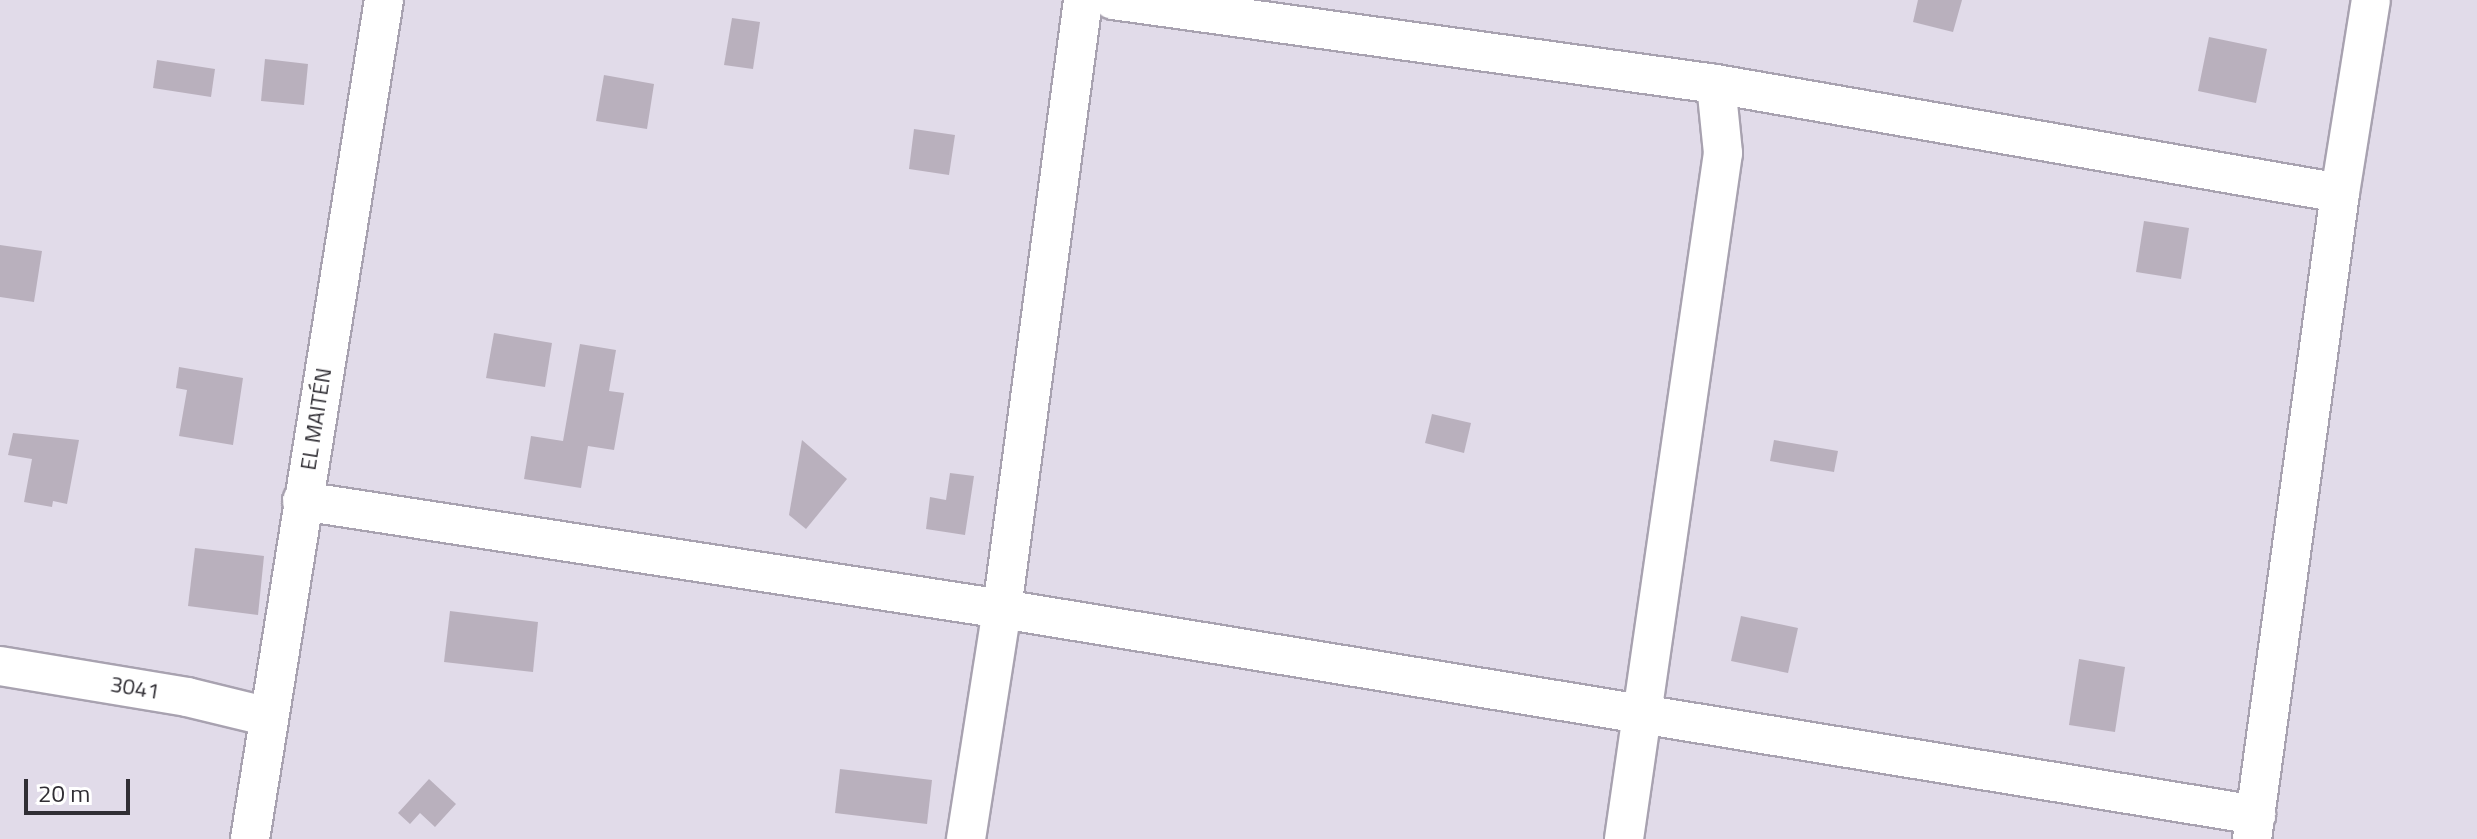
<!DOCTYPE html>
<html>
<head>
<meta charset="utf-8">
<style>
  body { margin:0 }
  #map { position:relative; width:2477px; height:839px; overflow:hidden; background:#e1dbe9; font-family:"Titillium Web",sans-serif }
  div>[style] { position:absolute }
  .building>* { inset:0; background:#b9b0bd }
  .roads { filter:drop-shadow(2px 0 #a8a2b0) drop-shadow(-2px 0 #a8a2b0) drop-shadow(0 2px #a8a2b0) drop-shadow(0 -2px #a8a2b0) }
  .minor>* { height:38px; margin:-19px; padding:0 19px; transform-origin:19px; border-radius:19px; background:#fff }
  span { translate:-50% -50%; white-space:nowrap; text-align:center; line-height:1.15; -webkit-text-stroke:7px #fff; paint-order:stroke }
  .street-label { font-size:22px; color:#302e34 }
  .scale { position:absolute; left:24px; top:779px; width:106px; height:36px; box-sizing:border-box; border:4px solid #302e34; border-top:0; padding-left:10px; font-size:24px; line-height:28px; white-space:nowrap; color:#302e34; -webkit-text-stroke:6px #fff; paint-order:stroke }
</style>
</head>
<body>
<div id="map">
  <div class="building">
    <div style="clip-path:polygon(1918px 0,1962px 0,1953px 32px,1913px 22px)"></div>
    <div style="clip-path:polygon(732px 18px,760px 22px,753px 69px,724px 65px)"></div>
    <div style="clip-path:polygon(2209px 37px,2267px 49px,2256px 103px,2198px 91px)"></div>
    <div style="clip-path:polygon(265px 59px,308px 64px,304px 105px,261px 101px)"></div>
    <div style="clip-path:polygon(157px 60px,215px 69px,211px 97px,153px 88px)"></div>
    <div style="clip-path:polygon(604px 75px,654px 84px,647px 129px,596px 121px)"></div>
    <div style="clip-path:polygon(914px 129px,955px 135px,949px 175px,909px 169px)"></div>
    <div style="clip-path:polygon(2144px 221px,2189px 228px,2181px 279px,2136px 272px)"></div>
    <div style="clip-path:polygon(0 245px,42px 251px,34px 302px,0 297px)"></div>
    <div style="clip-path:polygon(494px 333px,552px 343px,545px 387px,486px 378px)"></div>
    <div style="clip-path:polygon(580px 344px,616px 350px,609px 391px,624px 393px,614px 450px,588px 446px,581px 488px,524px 479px,531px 436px,563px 441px)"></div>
    <div style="clip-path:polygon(179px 367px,243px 378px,233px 445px,179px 436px,187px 390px,176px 388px)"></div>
    <div style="clip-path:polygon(1432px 414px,1471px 423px,1464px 453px,1425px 443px)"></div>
    <div style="clip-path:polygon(13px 433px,79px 440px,67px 504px,53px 501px,52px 507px,24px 502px,32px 459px,8px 455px)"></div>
    <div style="clip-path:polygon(802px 440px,847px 479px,806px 529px,789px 515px)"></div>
    <div style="clip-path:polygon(1774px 440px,1838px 451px,1834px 472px,1770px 461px)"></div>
    <div style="clip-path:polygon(950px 473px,974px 476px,965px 535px,926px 529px,930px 497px,946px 500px)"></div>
    <div style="clip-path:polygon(195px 548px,264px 556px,258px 615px,188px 606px)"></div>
    <div style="clip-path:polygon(450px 611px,538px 622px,533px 672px,444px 662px)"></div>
    <div style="clip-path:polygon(1741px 616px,1798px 628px,1788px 673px,1731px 661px)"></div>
    <div style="clip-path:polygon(2079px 659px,2125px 667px,2115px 732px,2069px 725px)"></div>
    <div style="clip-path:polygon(840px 769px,932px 780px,927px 824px,835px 813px)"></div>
    <div style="clip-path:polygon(429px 779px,456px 804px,435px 827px,420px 813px,410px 824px,398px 813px)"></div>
  </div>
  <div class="roads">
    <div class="minor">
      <div style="left:1113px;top:0;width:609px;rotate:7.93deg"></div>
      <div style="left:1716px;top:84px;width:633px;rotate:9.91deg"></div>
      <div style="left:302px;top:501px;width:708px;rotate:8.77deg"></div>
      <div style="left:1002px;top:609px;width:1271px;rotate:9.33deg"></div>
      <div style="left:0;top:666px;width:190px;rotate:9.4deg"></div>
      <div style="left:187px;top:697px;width:84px;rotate:13.7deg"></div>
      <div style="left:250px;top:839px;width:850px;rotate:-80.93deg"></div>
      <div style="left:966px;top:839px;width:233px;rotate:-81.1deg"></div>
      <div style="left:1002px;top:609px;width:614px;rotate:-82.42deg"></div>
      <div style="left:1624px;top:839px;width:693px;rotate:-81.79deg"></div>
      <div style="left:1723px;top:153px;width:69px;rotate:-95.8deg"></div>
      <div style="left:2252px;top:839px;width:652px;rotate:-82.24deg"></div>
      <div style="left:2340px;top:193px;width:195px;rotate:-80.9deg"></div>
    </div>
  </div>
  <div class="street-label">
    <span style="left:316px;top:419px;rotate:-81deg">EL MAITÉN</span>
    <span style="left:135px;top:688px;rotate:9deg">3041</span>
  </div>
  <div class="scale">20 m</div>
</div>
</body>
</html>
